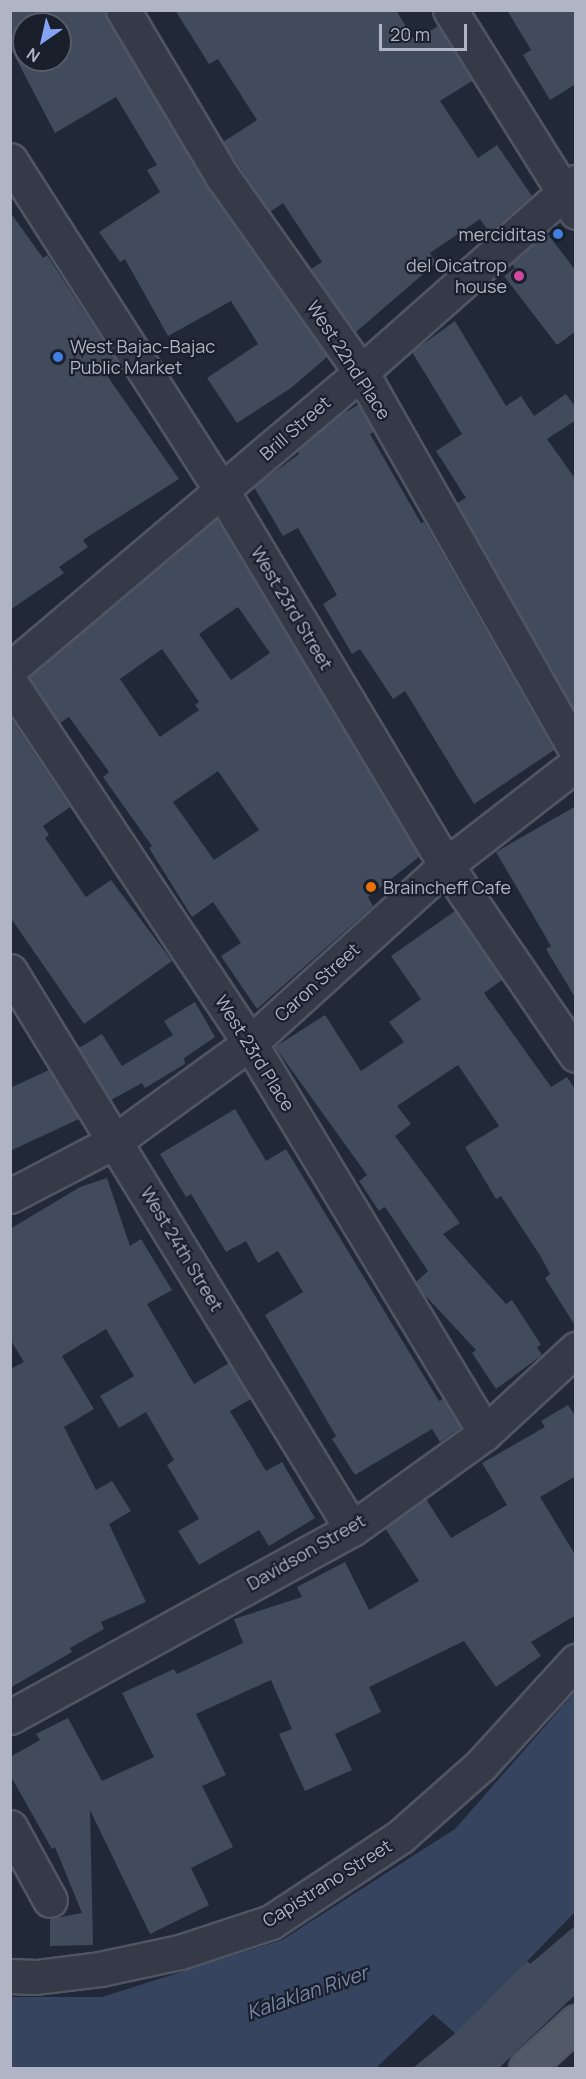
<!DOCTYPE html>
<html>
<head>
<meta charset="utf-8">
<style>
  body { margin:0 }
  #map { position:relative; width:586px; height:2079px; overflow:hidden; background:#212837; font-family:Manrope,sans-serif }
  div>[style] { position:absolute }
  .water>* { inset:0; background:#37445f }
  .building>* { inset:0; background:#424b5c }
  .roads { filter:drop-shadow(2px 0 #4f5562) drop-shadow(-2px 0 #4f5562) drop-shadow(0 2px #4f5562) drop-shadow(0 -2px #4f5562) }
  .minor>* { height:33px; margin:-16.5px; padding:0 16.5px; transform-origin:16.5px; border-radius:16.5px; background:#343a47 }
  .major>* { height:33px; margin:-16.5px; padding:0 16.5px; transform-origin:16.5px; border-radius:16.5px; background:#525967 }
  .dots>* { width:16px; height:16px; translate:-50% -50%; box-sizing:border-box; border:3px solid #1a1f2c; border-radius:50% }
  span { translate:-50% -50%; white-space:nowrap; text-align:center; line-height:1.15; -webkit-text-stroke:4.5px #1a1f2c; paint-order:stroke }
  .poi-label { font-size:18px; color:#afb5c4 }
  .right { translate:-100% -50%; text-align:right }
  .left { translate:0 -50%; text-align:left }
  .street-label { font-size:18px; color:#afb5c4 }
  .water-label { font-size:20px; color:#7888ab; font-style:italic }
  .frame { position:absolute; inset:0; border:12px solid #afb5c4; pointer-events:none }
  .north { position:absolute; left:12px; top:12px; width:60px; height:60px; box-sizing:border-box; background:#1a1f2c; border:2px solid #565b69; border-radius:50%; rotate:214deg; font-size:16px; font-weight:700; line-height:24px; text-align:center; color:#afb5c4 }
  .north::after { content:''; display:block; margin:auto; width:21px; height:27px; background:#84a4f3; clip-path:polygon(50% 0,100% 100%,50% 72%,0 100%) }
  .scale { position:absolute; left:379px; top:24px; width:88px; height:27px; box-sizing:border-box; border:3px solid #afb5c4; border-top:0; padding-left:8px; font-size:18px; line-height:21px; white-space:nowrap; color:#afb5c4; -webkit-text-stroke:4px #1a1f2c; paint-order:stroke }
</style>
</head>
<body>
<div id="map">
  <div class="water">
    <div style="clip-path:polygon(575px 1692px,575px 1912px,456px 2034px,433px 2014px,376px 2068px,11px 2068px,11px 1997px,102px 1997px,282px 1940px,455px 1829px)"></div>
  </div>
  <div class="building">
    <div style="clip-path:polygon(evenodd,10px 10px,104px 10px,206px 186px,327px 357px,291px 388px,237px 423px,207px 378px,258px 344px,231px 301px,168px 336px,125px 259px,120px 262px,99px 232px,160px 192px,147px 170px,157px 165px,116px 97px,55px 133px,10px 47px,10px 10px,24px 24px,60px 24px,60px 60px,24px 60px,24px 24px)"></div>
    <div style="clip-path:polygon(175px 10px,396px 10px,415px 41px,438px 26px,472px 81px,440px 101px,478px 158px,497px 145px,532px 196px,490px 233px,480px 219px,430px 253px,436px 263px,356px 332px,311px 269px,322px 262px,283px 203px,270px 212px,223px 142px,257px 120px,218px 59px,209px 64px)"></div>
    <div style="clip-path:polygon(507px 10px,576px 10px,576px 84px,550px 100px,523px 55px,531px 50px)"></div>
    <div style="clip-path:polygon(10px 212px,43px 258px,47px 255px,121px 368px,108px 377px,179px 479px,83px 540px,88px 547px,59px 567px,64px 573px,10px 610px)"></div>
    <div style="clip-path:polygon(547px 233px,576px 271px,576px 331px,557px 345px,504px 276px,515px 268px,512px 264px)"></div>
    <div style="clip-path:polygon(455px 321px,506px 406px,521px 396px,534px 416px,566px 394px,576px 408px,576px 420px,547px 439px,576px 480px,576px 712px,457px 503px,466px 498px,436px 451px,462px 434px,412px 352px)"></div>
    <div style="clip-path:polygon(358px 405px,374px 432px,370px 434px,421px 523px,424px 522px,554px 750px,474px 804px,405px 691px,393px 699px,360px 649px,352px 654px,323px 604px,337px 595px,298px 528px,283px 536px,254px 487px,299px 454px,297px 451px,335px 418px)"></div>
    <div style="clip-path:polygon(evenodd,217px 519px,419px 857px,368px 897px,373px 906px,257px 1009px,221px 956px,241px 943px,213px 902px,192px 917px,149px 848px,152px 846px,103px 777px,109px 772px,69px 717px,60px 723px,29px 677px,217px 519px,238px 607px,270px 653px,231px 680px,199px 634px,238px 607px,217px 519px,162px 649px,199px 702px,195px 705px,199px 710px,160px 737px,120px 679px,162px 649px,217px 519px,218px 771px,259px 830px,214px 860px,173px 802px,218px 771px)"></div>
    <div style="clip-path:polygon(10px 717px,70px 807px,43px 826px,49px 835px,45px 838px,86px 897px,111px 880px,172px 961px,84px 1024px,10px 917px)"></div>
    <div style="clip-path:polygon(576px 806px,576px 999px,546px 949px,551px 946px,496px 852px)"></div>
    <div style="clip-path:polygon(455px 911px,502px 980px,484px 993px,551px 1087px,567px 1077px,576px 1091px,576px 1327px,545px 1278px,550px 1274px,541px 1257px,501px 1196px,496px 1199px,465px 1147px,499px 1126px,458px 1065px,397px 1106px,411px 1124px,395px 1136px,460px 1223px,443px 1234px,506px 1304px,512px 1300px,541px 1345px,537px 1347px,542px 1355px,496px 1389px,472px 1353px,476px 1350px,421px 1291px,416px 1282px,428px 1271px,385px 1207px,379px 1211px,359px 1181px,367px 1175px,275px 1047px,325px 1015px,361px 1071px,404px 1042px,389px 1022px,421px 999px,391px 956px)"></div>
    <div style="clip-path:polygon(195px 1002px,215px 1037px,184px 1058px,185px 1064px,145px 1088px,142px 1083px,111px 1100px,79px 1048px,102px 1034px,122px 1066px,173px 1035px,164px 1021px)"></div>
    <div style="clip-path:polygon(49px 1070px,79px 1119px,10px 1151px,10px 1088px)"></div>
    <div style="clip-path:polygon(235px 1109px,266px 1161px,286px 1149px,439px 1401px,443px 1399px,460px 1428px,440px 1442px,432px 1429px,355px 1475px,332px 1439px,336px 1436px,265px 1315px,303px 1292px,278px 1251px,258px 1263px,246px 1241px,226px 1252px,191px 1194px,186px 1197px,160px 1154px)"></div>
    <div style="clip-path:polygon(107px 1178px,130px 1246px,141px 1239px,172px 1290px,147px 1304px,194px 1384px,229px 1363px,251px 1399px,230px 1411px,266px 1471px,282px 1462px,315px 1518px,269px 1546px,259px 1530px,199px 1565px,178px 1531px,199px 1519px,167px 1465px,174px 1460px,146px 1412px,119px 1428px,100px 1396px,134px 1376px,106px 1329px,62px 1356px,94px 1409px,64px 1427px,96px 1490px,112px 1481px,131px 1511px,109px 1524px,146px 1602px,101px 1622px,104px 1629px,70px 1648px,72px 1652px,10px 1688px,10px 1369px,24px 1362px,10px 1339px,10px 1229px,80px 1187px)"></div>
    <div style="clip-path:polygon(568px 1405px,576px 1417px,576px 1476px,540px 1497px,576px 1556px,576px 1615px,531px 1642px,541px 1656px,496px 1687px,464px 1641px,369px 1687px,381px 1712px,335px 1734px,352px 1770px,305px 1791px,279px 1734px,292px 1729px,271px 1680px,196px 1714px,226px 1775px,202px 1786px,233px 1847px,191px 1868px,209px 1905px,150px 1934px,90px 1810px,93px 1945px,50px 1946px,50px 1919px,82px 1913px,55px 1847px,52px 1849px,10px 1775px,10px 1757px,40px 1740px,36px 1734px,68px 1718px,102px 1781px,154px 1757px,122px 1693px,174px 1669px,177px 1674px,243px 1643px,234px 1619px,302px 1597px,297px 1587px,345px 1562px,369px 1610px,419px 1581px,385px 1528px,426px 1499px,451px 1538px,507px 1505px,482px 1463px,545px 1427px,541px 1421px)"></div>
    <div style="clip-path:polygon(576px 1925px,576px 1994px,499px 2068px,413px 2068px,458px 2031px,527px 1961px,530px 1964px)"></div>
  </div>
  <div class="roads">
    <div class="minor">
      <div style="left:123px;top:10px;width:193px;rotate:59.2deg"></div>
      <div style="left:222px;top:176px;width:240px;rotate:54.7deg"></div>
      <div style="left:361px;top:372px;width:436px;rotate:60.4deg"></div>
      <div style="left:450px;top:10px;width:238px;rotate:58deg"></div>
      <div style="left:10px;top:160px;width:393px;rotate:57.4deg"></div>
      <div style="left:222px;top:491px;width:436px;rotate:59.1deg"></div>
      <div style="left:446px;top:865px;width:230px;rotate:55.6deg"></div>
      <div style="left:10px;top:669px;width:460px;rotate:-40.2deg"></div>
      <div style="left:361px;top:372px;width:287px;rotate:-41.5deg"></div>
      <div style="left:10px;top:682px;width:433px;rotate:56.4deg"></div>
      <div style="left:250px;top:1043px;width:455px;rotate:58.9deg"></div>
      <div style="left:10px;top:971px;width:654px;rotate:58.5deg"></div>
      <div style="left:10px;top:1196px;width:119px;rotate:-27.6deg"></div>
      <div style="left:115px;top:1141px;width:167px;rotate:-36deg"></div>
      <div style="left:250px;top:1043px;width:265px;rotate:-42.2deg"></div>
      <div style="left:446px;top:865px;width:165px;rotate:-37.8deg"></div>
      <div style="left:10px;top:1717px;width:390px;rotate:-28.8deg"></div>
      <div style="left:352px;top:1529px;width:164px;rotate:-35.8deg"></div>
      <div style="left:485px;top:1433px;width:124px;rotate:-42.7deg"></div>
      <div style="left:10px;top:1827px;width:83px;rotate:61.3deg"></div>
      <div style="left:10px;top:1976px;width:26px;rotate:2deg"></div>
      <div style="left:36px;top:1977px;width:64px;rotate:-7.1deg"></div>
      <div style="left:100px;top:1969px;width:82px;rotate:-12deg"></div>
      <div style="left:180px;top:1952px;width:96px;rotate:-18.2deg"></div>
      <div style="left:271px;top:1922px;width:156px;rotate:-33.5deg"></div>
      <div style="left:401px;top:1836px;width:107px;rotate:-41.6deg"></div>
      <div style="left:481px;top:1765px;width:141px;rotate:-47.6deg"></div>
    </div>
    <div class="major">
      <div style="left:526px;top:2068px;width:68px;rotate:-42.6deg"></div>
    </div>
  </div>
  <div class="dots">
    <div style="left:558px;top:234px;background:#3f7fe0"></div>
    <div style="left:519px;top:276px;background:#d1479c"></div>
    <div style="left:58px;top:357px;background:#3f7fe0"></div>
    <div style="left:371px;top:887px;background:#e8710a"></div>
  </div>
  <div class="poi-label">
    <span class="right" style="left:546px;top:234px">merciditas</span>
    <span class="right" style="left:507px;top:276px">del Oicatrop<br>house</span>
    <span class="left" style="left:70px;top:357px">West Bajac-Bajac<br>Public Market</span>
    <span class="left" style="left:383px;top:887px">Braincheff Cafe</span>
  </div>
  <div class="street-label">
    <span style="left:349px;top:360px;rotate:57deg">West 22nd Place</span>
    <span style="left:295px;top:428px;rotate:-41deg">Brill Street</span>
    <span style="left:292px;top:608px;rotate:59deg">West 23rd Street</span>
    <span style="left:317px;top:982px;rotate:-42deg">Caron Street</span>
    <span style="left:255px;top:1053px;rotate:58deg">West 23rd Place</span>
    <span style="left:182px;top:1249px;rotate:59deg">West 24th Street</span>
    <span style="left:306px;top:1552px;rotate:-30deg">Davidson Street</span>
    <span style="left:327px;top:1883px;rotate:-32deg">Capistrano Street</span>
  </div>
  <div class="water-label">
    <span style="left:307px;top:1992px;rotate:-19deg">Kalaklan River</span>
  </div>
  <div class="frame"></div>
  <div class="north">N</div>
  <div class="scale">20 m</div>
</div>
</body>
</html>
